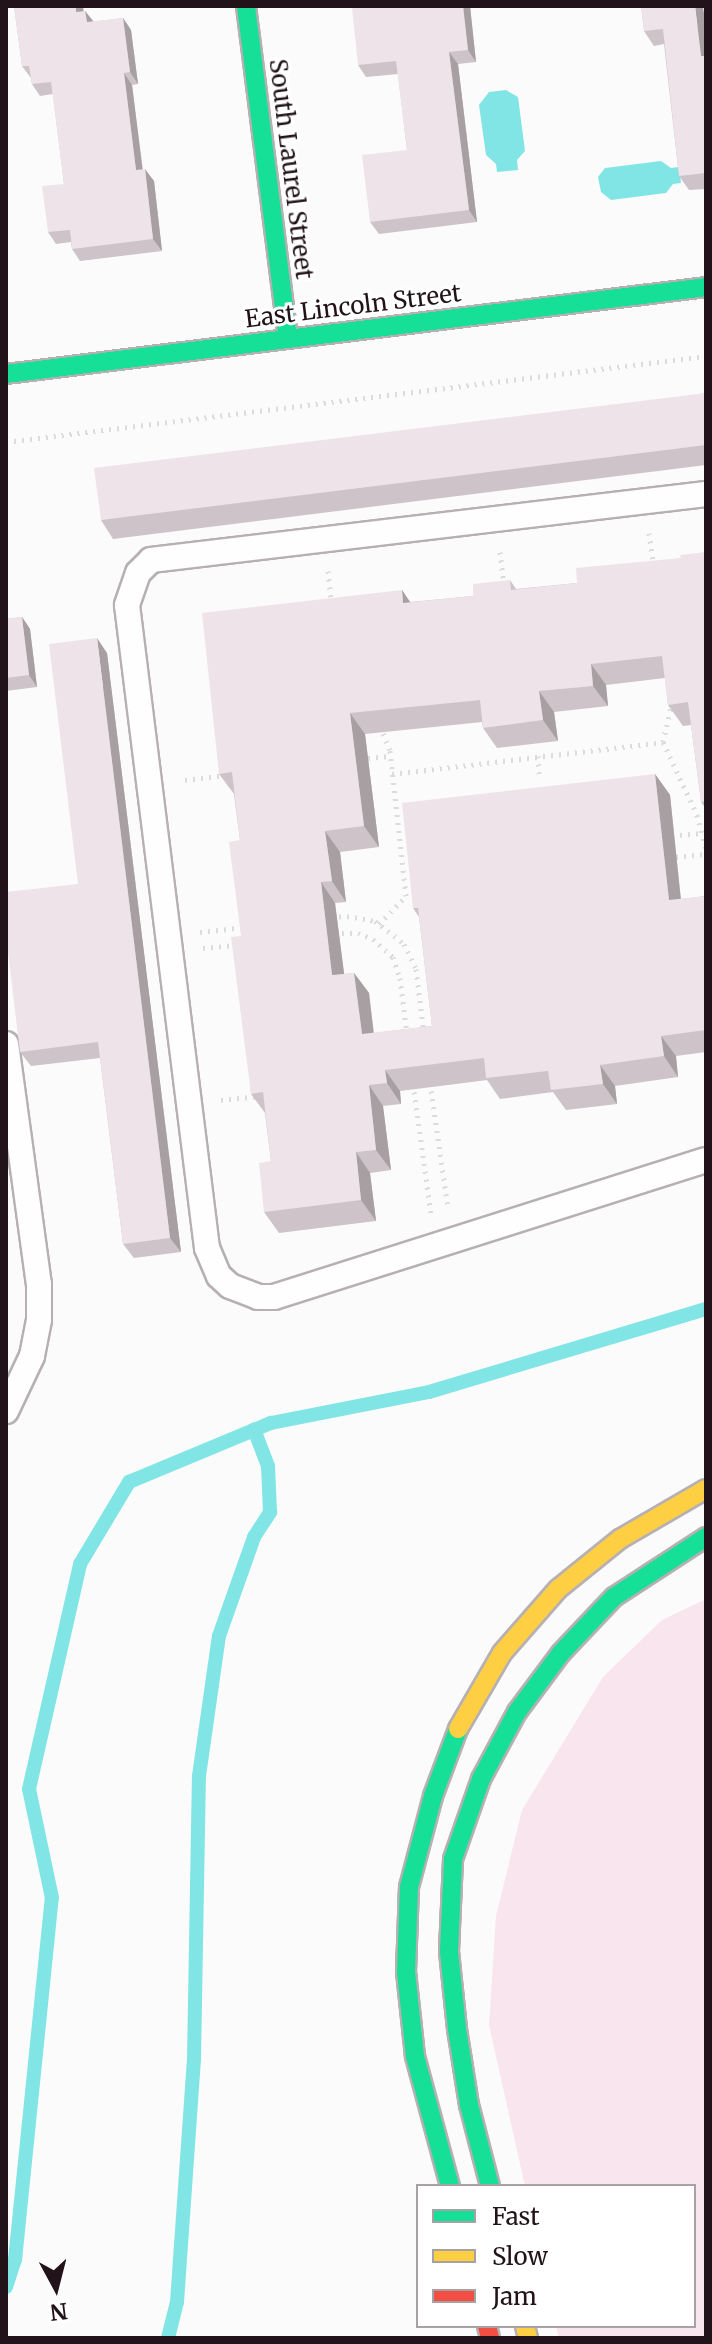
<!DOCTYPE html>
<html>
<head>
<meta charset="utf-8">
<style>
  body { margin:0 }
  #map { position:relative; width:712px; height:2344px; overflow:hidden; background:#fbfbfb; font-family:Merriweather,serif }
  div>[style] { position:absolute }
  .green>* { inset:0; background:#f8e5ed }
  .water>* { inset:0; background:#80e5e4 }
  .stream>* { height:14px; margin:-7px; padding:0 7px; transform-origin:7px; border-radius:7px; background:#80e5e4 }
  .path>* { height:5px; margin-top:-2.5px; transform-origin:0; background:repeating-linear-gradient(90deg,#dcdcdc 0 2px,transparent 0 8px) }
  .roads { filter:drop-shadow(2px 0 #b7b0b3) drop-shadow(-2px 0 #b7b0b3) drop-shadow(0 2px #b7b0b3) drop-shadow(0 -2px #b7b0b3) }
  .lane>* { height:24px; margin:-12px; padding:0 12px; transform-origin:12px; border-radius:12px; background:#fefefe }
  .fast>* { height:18px; margin:-9px; padding:0 9px; transform-origin:9px; border-radius:9px; background:#16e098 }
  .slow>* { height:18px; margin:-9px; padding:0 9px; transform-origin:9px; border-radius:9px; background:#ffcf43 }
  .jam>* { height:18px; margin:-9px; padding:0 9px; transform-origin:9px; border-radius:9px; background:#f24e42 }
  .wall>* { inset:0; background:#cdc3c8 }
  .shaded-wall>* { inset:0; background:#a79fa2 }
  .building>* { inset:0; background:#eee3e8 }
  span { translate:-50% -50%; white-space:nowrap; text-align:center; line-height:1.15; -webkit-text-stroke:6px #fff; paint-order:stroke }
  .street-label { font-size:24px; color:#211319 }
  .frame { position:absolute; inset:0; border:8px solid #211319; pointer-events:none }
  .legend { position:absolute; left:416px; top:2184px; width:280px; height:144px; box-sizing:border-box; background:#fff; border:2px solid #a6a1a3; margin:0; padding:10px 14px; list-style:none; font-size:24px; color:#211319 }
  .legend li { display:flex; align-items:center; gap:16px; height:40px }
  .legend b { width:40px; border:2px solid #a6a1a3 }
  .north { position:absolute; left:16px; top:2248px; width:80px; height:80px; -webkit-text-stroke:6px #fff; paint-order:stroke; rotate:173deg; font-size:22px; font-weight:700; line-height:32px; text-align:center; color:#211319 }
  .north::after { content:''; display:block; margin:auto; width:28px; height:36px; background:#211319; clip-path:polygon(50% 0,100% 100%,50% 72%,0 100%) }
</style>
</head>
<body>
<div id="map">
  <div class="green">
    <div style="clip-path:polygon(706px 1599px,706px 2338px,559px 2338px,556px 2326px,694px 2326px,694px 2186px,525px 2186px,489px 2025px,496px 1916px,522px 1810px,603px 1677px,662px 1620px)"></div>
  </div>
  <div class="water">
    <div style="clip-path:polygon(506px 90px,518px 97px,525px 151px,517px 160px,518px 170px,497px 172px,496px 164px,486px 155px,479px 105px,489px 92px)"></div>
    <div style="clip-path:polygon(661px 161px,671px 168px,679px 167px,681px 183px,673px 184px,666px 193px,611px 200px,601px 192px,598px 177px,605px 168px)"></div>
  </div>
  <div class="stream">
    <div style="left:6px;top:2287px;width:28px;rotate:-72deg"></div>
    <div style="left:15px;top:2260px;width:364px;rotate:-84.2deg"></div>
    <div style="left:52px;top:1898px;width:111px;rotate:-101.9deg"></div>
    <div style="left:29px;top:1789px;width:231px;rotate:-77.2deg"></div>
    <div style="left:80px;top:1564px;width:96px;rotate:-59.1deg"></div>
    <div style="left:129px;top:1482px;width:154px;rotate:-22.6deg"></div>
    <div style="left:271px;top:1423px;width:161px;rotate:-11.1deg"></div>
    <div style="left:429px;top:1392px;width:289px;rotate:-16.7deg"></div>
    <div style="left:168px;top:2338px;width:37px;rotate:-76deg"></div>
    <div style="left:177px;top:2302px;width:244px;rotate:-86deg"></div>
    <div style="left:194px;top:2059px;width:283px;rotate:-89deg"></div>
    <div style="left:199px;top:1776px;width:141px;rotate:-81.9deg"></div>
    <div style="left:219px;top:1636px;width:105px;rotate:-70.5deg"></div>
    <div style="left:254px;top:1537px;width:30px;rotate:-57deg"></div>
    <div style="left:270px;top:1512px;width:46px;rotate:-92.5deg"></div>
    <div style="left:268px;top:1466px;width:39px;rotate:-111deg"></div>
  </div>
  <div class="path">
    <div style="left:6px;top:442px;width:705px;rotate:-7deg"></div>
    <div style="left:649px;top:533px;width:34px;rotate:82deg"></div>
    <div style="left:500px;top:552px;width:34px;rotate:83deg"></div>
    <div style="left:328px;top:571px;width:30px;rotate:84deg"></div>
    <div style="left:663px;top:742px;width:40px;rotate:-77deg"></div>
    <div style="left:538px;top:756px;width:18px;rotate:87deg"></div>
    <div style="left:368px;top:758px;width:22px;rotate:-5deg"></div>
    <div style="left:392px;top:774px;width:273px;rotate:-6.7deg"></div>
    <div style="left:663px;top:742px;width:81px;rotate:65deg"></div>
    <div style="left:697px;top:815px;width:34px;rotate:75deg"></div>
    <div style="left:185px;top:780px;width:41px;rotate:-7deg"></div>
    <div style="left:680px;top:835px;width:22px;rotate:-5deg"></div>
    <div style="left:676px;top:857px;width:30px;rotate:-6deg"></div>
    <div style="left:331px;top:917px;width:16px;rotate:-4deg"></div>
    <div style="left:347px;top:916px;width:28px;rotate:10deg"></div>
    <div style="left:375px;top:921px;width:37px;rotate:38deg"></div>
    <div style="left:404px;top:944px;width:28px;rotate:64deg"></div>
    <div style="left:416px;top:969px;width:64px;rotate:82.9deg"></div>
    <div style="left:379px;top:924px;width:39px;rotate:-46deg"></div>
    <div style="left:406px;top:896px;width:147px;rotate:-96.3deg"></div>
    <div style="left:390px;top:750px;width:26px;rotate:-113deg"></div>
    <div style="left:200px;top:932px;width:46px;rotate:-6.2deg"></div>
    <div style="left:334px;top:933px;width:24px"></div>
    <div style="left:358px;top:933px;width:16px;rotate:22deg"></div>
    <div style="left:373px;top:939px;width:27px;rotate:42deg"></div>
    <div style="left:393px;top:957px;width:22px;rotate:72deg"></div>
    <div style="left:400px;top:978px;width:56px;rotate:82.9deg"></div>
    <div style="left:203px;top:948px;width:33px;rotate:-5deg"></div>
    <div style="left:430px;top:1083px;width:126px;rotate:81.8deg"></div>
    <div style="left:413px;top:1084px;width:130px;rotate:82.1deg"></div>
    <div style="left:221px;top:1100px;width:37px;rotate:-6deg"></div>
  </div>
  <div class="roads">
    <div class="lane">
      <div style="left:706px;top:494px;width:559px;rotate:173.22deg"></div>
      <div style="left:151px;top:560px;width:18px;rotate:135deg"></div>
      <div style="left:138px;top:573px;width:34px;rotate:109deg"></div>
      <div style="left:127px;top:605px;width:648px;rotate:82.91deg"></div>
      <div style="left:207px;top:1248px;width:30px;rotate:67deg"></div>
      <div style="left:219px;top:1276px;width:15px;rotate:42deg"></div>
      <div style="left:230px;top:1286px;width:30px;rotate:21deg"></div>
      <div style="left:258px;top:1297px;width:16px"></div>
      <div style="left:274px;top:1297px;width:453px;rotate:-17.6deg"></div>
      <div style="left:6px;top:1044px;width:242px;rotate:82.2deg"></div>
      <div style="left:39px;top:1284px;width:36px;rotate:90deg"></div>
      <div style="left:39px;top:1320px;width:37px;rotate:101deg"></div>
      <div style="left:32px;top:1356px;width:61px;rotate:115.3deg"></div>
    </div>
    <div class="fast">
      <div style="left:246px;top:6px;width:335px;rotate:82.8deg"></div>
      <div style="left:6px;top:374px;width:705px;rotate:-7.08deg"></div>
      <div style="left:450px;top:2186px;width:135px;rotate:-105.1deg"></div>
      <div style="left:415px;top:2056px;width:84px;rotate:-96.1deg"></div>
      <div style="left:406px;top:1972px;width:85px;rotate:-88deg"></div>
      <div style="left:409px;top:1887px;width:94px;rotate:-75.2deg"></div>
      <div style="left:433px;top:1796px;width:72px;rotate:-69.5deg"></div>
      <div style="left:490px;top:2186px;width:84px;rotate:-104.5deg"></div>
      <div style="left:469px;top:2105px;width:77px;rotate:-99deg"></div>
      <div style="left:457px;top:2029px;width:78px;rotate:-95.9deg"></div>
      <div style="left:449px;top:1951px;width:92px;rotate:-87.5deg"></div>
      <div style="left:453px;top:1859px;width:85px;rotate:-70.7deg"></div>
      <div style="left:481px;top:1779px;width:76px;rotate:-61.8deg"></div>
      <div style="left:517px;top:1712px;width:74px;rotate:-53.3deg"></div>
      <div style="left:561px;top:1653px;width:77px;rotate:-46.6deg"></div>
      <div style="left:614px;top:1597px;width:110px;rotate:-33.1deg"></div>
    </div>
    <div class="slow">
      <div style="left:458px;top:1729px;width:88px;rotate:-59.9deg"></div>
      <div style="left:502px;top:1653px;width:85px;rotate:-48.8deg"></div>
      <div style="left:558px;top:1589px;width:80px;rotate:-38.9deg"></div>
      <div style="left:620px;top:1539px;width:99px;rotate:-30.2deg"></div>
      <div style="left:525px;top:2326px;width:12px;rotate:76deg"></div>
    </div>
    <div class="jam">
      <div style="left:487px;top:2326px;width:12px;rotate:76deg"></div>
    </div>
  </div>
  <div class="wall">
    <div style="clip-path:polygon(14px 6px,83px 6px,83px 11px,85px 11px,93px 22px,123px 18px,131px 30px,138px 84px,132px 85px,143px 170px,154px 181px,162px 251px,80px 261px,72px 249px,71px 242px,56px 244px,48px 232px,64px 184px,53px 94px,40px 96px,32px 84px,31px 78px,22px 66px)"></div>
    <div style="clip-path:polygon(470px 6px,476px 62px,458px 64px,477px 222px,379px 234px,370px 222px,407px 150px,398px 74px,366px 77px,358px 65px)"></div>
    <div style="clip-path:polygon(641px 6px,706px 29px,706px 189px,689px 190px,679px 176px,664px 44px,654px 46px,644px 31px)"></div>
    <div style="clip-path:polygon(706px 393px,706px 465px,113px 539px,101px 520px)"></div>
    <div style="clip-path:polygon(706px 552px,706px 809px,701px 802px,691px 725px,683px 726px,668px 705px,665px 678px,606px 685px,608px 706px,554px 712px,558px 741px,497px 748px,483px 728px,482px 722px,365px 734px,379px 847px,340px 852px,346px 902px,335px 903px,344px 974px,354px 973px,369px 993px,374px 1033px,432px 1026px,419px 917px,413px 908px,655px 774px,670px 795px,681px 899px,706px 896px,706px 1052px,676px 1056px,678px 1077px,615px 1086px,617px 1104px,566px 1110px,553px 1092px,500px 1099px,487px 1080px,400px 1091px,401px 1104px,383px 1106px,391px 1170px,370px 1173px,376px 1221px,279px 1233px,264px 1212px,271px 1161px,265px 1113px,251px 1094px,241px 936px,240px 840px,234px 794px,219px 774px,402px 590px,410px 602px,473px 596px,510px 580px,516px 589px,577px 583px)"></div>
    <div style="clip-path:polygon(22px 617px,30px 629px,37px 687px,6px 691px,6px 619px)"></div>
    <div style="clip-path:polygon(107px 653px,181px 1252px,134px 1258px,123px 1244px,100px 1058px,31px 1066px,20px 1052px,78px 884px)"></div>
  </div>
  <div class="shaded-wall">
    <div style="clip-path:polygon(76px 6px,83px 6px,85px 23px,76px 12px)"></div>
    <div style="clip-path:polygon(463px 6px,470px 6px,476px 62px,468px 50px)"></div>
    <div style="clip-path:polygon(695px 6px,703px 6px,706px 29px,706px 63px,701px 56px)"></div>
    <div style="clip-path:polygon(85px 11px,94px 22px,87px 22px)"></div>
    <div style="clip-path:polygon(123px 18px,131px 30px,138px 84px,130px 72px)"></div>
    <div style="clip-path:polygon(449px 52px,458px 64px,477px 222px,469px 210px)"></div>
    <div style="clip-path:polygon(124px 73px,132px 85px,144px 182px,136px 170px)"></div>
    <div style="clip-path:polygon(145px 169px,154px 181px,162px 251px,153px 239px)"></div>
    <div style="clip-path:polygon(402px 590px,416px 611px,403px 603px)"></div>
    <div style="clip-path:polygon(22px 617px,30px 629px,37px 687px,29px 675px)"></div>
    <div style="clip-path:polygon(97px 638px,107px 653px,181px 1252px,170px 1238px)"></div>
    <div style="clip-path:polygon(591px 664px,606px 685px,608px 706px,593px 686px)"></div>
    <div style="clip-path:polygon(539px 691px,554px 712px,558px 741px,543px 720px)"></div>
    <div style="clip-path:polygon(350px 713px,365px 734px,379px 847px,364px 826px)"></div>
    <div style="clip-path:polygon(655px 774px,670px 795px,683px 921px,669px 900px)"></div>
    <div style="clip-path:polygon(325px 831px,340px 852px,346px 902px,332px 881px)"></div>
    <div style="clip-path:polygon(321px 882px,335px 903px,347px 996px,332px 975px)"></div>
    <div style="clip-path:polygon(354px 973px,369px 993px,376px 1055px,362px 1034px)"></div>
    <div style="clip-path:polygon(661px 1036px,676px 1056px,678px 1077px,664px 1056px)"></div>
    <div style="clip-path:polygon(600px 1065px,615px 1086px,617px 1104px,603px 1084px)"></div>
    <div style="clip-path:polygon(385px 1070px,400px 1091px,401px 1104px,387px 1083px)"></div>
    <div style="clip-path:polygon(369px 1085px,383px 1106px,391px 1170px,376px 1150px)"></div>
    <div style="clip-path:polygon(356px 1152px,370px 1173px,376px 1221px,361px 1200px)"></div>
  </div>
  <div class="building">
    <div style="clip-path:polygon(14px 6px,76px 6px,76px 12px,85px 11px,87px 22px,123px 18px,130px 72px,124px 73px,136px 170px,145px 169px,153px 239px,72px 249px,70px 230px,48px 232px,42px 186px,64px 184px,51px 82px,32px 84px,29px 66px,22px 66px)"></div>
    <div style="clip-path:polygon(371px 6px,463px 6px,468px 50px,449px 52px,469px 210px,370px 222px,362px 155px,407px 150px,396px 61px,358px 65px,352px 8px)"></div>
    <div style="clip-path:polygon(641px 6px,695px 6px,701px 56px,706px 56px,706px 173px,679px 176px,663px 29px,644px 31px)"></div>
    <div style="clip-path:polygon(706px 393px,706px 445px,101px 520px,94px 468px)"></div>
    <div style="clip-path:polygon(706px 552px,706px 801px,701px 802px,688px 702px,668px 705px,662px 656px,591px 664px,593px 686px,539px 691px,543px 720px,483px 728px,480px 700px,350px 713px,364px 826px,325px 831px,332px 881px,321px 882px,332px 975px,354px 973px,362px 1034px,432px 1026px,418px 908px,413px 908px,402px 803px,655px 774px,669px 900px,706px 896px,706px 1003px,705px 1003px,706px 1030px,661px 1036px,664px 1056px,600px 1065px,603px 1084px,551px 1090px,548px 1071px,486px 1078px,484px 1058px,385px 1070px,387px 1083px,369px 1085px,376px 1150px,356px 1152px,361px 1200px,264px 1212px,259px 1163px,271px 1161px,263px 1092px,251px 1094px,231px 937px,241px 936px,229px 842px,240px 840px,232px 772px,219px 774px,202px 613px,402px 590px,403px 603px,473px 596px,473px 584px,510px 580px,511px 590px,577px 583px,576px 568px,681px 558px,680px 555px)"></div>
    <div style="clip-path:polygon(22px 617px,29px 675px,6px 678px,6px 619px)"></div>
    <div style="clip-path:polygon(97px 638px,170px 1238px,123px 1244px,98px 1042px,20px 1052px,6px 936px,6px 892px,78px 884px,49px 644px)"></div>
  </div>
  <div class="street-label">
    <span style="left:291px;top:169px;rotate:83deg">South Laurel Street</span>
    <span style="left:353px;top:306px;rotate:-7deg">East Lincoln Street</span>
  </div>
  <div class="frame"></div>
  <ul class="legend">
  <li><b style="height:10px;background:#16e098"></b>Fast</li>
  <li><b style="height:10px;background:#ffcf43"></b>Slow</li>
  <li><b style="height:10px;background:#f24e42"></b>Jam</li>
  </ul>
  <div class="north">N</div>
</div>
</body>
</html>
